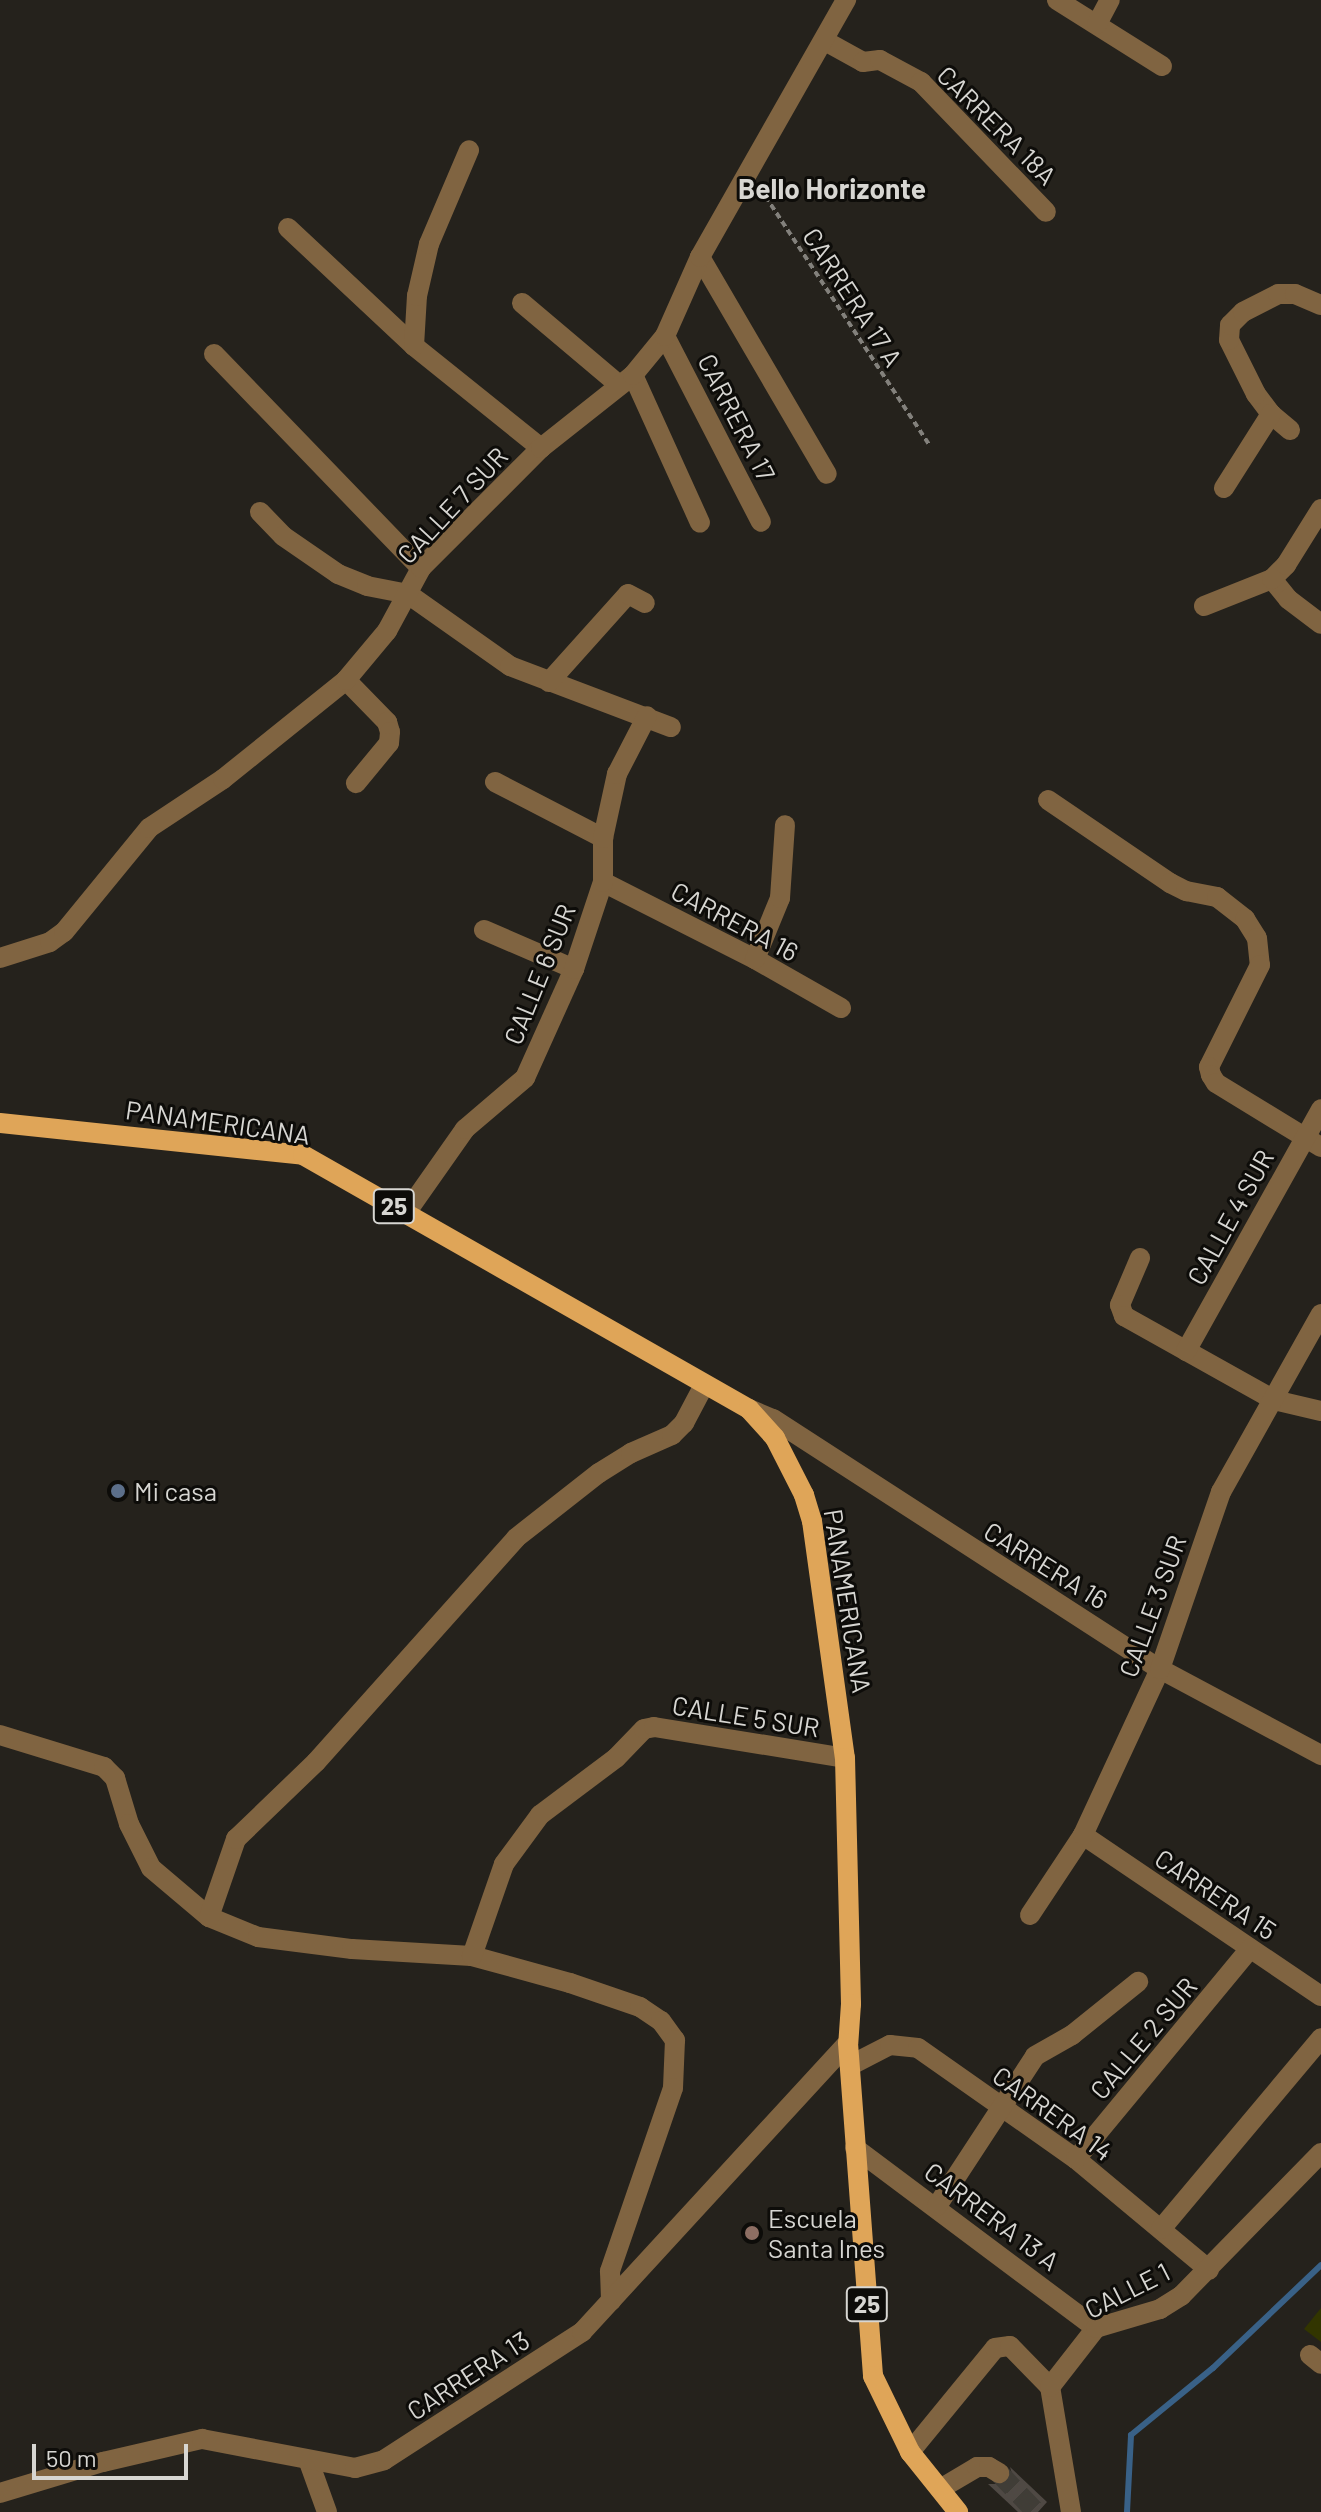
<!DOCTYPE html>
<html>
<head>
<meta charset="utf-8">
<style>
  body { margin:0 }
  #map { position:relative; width:1321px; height:2512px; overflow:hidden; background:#25221c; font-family:Barlow,sans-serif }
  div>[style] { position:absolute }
  .green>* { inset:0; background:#323500 }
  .stream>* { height:6px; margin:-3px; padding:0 3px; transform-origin:3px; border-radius:3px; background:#396187 }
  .building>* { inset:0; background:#4f4944 }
  .minor-tunnel>* { height:20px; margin-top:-10px; transform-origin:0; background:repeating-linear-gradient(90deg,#403d37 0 20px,transparent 0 30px) }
  .path>* { height:4px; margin-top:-2px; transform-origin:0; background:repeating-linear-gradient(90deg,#83817c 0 6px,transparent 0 10px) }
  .minor>* { height:20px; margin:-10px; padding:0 10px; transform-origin:10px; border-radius:10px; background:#806441 }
  .major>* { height:20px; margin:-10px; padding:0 10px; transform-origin:10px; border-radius:10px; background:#dfa558 }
  .dots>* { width:22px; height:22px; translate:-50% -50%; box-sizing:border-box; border:4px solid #0d0c09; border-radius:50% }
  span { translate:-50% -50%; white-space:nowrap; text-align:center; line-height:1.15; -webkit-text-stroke:6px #0d0c09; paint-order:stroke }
  .shield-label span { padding:2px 6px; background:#0d0c09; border:2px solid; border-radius:6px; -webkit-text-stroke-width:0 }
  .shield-label { font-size:24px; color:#d7d6d2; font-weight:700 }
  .street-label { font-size:26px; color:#d7d6d2 }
  .poi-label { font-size:26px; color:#d7d6d2 }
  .left { translate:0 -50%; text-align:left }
  .neighbourhood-label { font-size:28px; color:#d7d6d2; font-weight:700 }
  .scale { position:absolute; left:32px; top:2444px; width:156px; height:36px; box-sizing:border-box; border:4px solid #d7d6d2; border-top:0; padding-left:10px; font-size:24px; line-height:28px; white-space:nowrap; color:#d7d6d2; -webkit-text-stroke:6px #0d0c09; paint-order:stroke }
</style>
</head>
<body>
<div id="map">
  <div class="green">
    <div style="clip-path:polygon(1321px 2308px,1321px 2342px,1304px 2329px)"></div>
  </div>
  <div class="stream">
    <div style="left:1127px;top:2512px;width:77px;rotate:-87deg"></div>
    <div style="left:1131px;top:2435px;width:106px;rotate:-39.3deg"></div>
    <div style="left:1213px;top:2368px;width:149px;rotate:-43.6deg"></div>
  </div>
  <div class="building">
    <div style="clip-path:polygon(1010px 2467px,1047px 2502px,1038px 2512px,1018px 2512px,988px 2484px,1006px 2484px,1012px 2474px)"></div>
  </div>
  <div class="minor-tunnel">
    <div style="left:999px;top:2473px;width:54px;rotate:46.5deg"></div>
  </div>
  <div class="path">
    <div style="left:760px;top:188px;width:307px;rotate:56.6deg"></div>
  </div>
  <div class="minor">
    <div style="left:1057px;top:0;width:124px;rotate:32.2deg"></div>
    <div style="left:1097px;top:24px;width:27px;rotate:-62deg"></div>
    <div style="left:825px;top:41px;width:43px;rotate:28.9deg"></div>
    <div style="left:863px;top:62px;width:17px;rotate:-7deg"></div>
    <div style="left:880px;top:60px;width:47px;rotate:28.2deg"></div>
    <div style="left:921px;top:82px;width:180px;rotate:46.1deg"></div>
    <div style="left:288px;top:228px;width:173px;rotate:43.1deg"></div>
    <div style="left:414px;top:346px;width:163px;rotate:38.8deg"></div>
    <div style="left:700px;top:257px;width:251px;rotate:59.7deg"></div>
    <div style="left:522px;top:303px;width:127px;rotate:40.2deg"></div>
    <div style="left:665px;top:336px;width:209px;rotate:62.7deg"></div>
    <div style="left:414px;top:346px;width:50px;rotate:-86.6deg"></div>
    <div style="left:417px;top:296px;width:53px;rotate:-77deg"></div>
    <div style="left:429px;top:244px;width:102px;rotate:-66.9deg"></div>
    <div style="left:214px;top:354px;width:298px;rotate:46deg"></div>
    <div style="left:633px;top:375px;width:162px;rotate:65.6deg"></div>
    <div style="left:1290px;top:430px;width:25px;rotate:-140deg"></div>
    <div style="left:1271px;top:414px;width:25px;rotate:-127deg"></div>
    <div style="left:1256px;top:394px;width:60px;rotate:-116.6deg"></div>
    <div style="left:1229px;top:340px;width:15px;rotate:-86deg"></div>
    <div style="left:1230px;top:325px;width:18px;rotate:-45deg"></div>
    <div style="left:1243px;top:312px;width:39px;rotate:-27deg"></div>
    <div style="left:1278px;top:294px;width:17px"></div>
    <div style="left:1295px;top:294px;width:28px;rotate:23deg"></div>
    <div style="left:1224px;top:488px;width:88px;rotate:-57.6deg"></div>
    <div style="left:260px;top:512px;width:33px;rotate:46deg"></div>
    <div style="left:283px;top:536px;width:67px;rotate:34.6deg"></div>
    <div style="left:338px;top:574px;width:31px;rotate:22deg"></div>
    <div style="left:367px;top:586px;width:42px;rotate:11deg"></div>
    <div style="left:408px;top:594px;width:125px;rotate:35.2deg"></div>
    <div style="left:510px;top:666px;width:172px;rotate:20.8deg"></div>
    <div style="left:1272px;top:579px;width:26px;rotate:51deg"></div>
    <div style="left:1288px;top:599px;width:41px;rotate:37.1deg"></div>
    <div style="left:1204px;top:606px;width:73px;rotate:-21.7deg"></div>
    <div style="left:1272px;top:579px;width:20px;rotate:-45deg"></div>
    <div style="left:1286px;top:565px;width:66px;rotate:-58deg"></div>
    <div style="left:346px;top:680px;width:59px;rotate:45.7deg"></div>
    <div style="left:387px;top:722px;width:10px;rotate:73deg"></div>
    <div style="left:390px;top:732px;width:11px;rotate:95deg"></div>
    <div style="left:389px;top:743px;width:52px;rotate:129.5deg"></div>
    <div style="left:549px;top:682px;width:118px;rotate:-48.1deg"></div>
    <div style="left:628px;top:594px;width:19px;rotate:28deg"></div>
    <div style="left:495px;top:782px;width:122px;rotate:27.4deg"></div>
    <div style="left:1048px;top:800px;width:148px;rotate:34.2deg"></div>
    <div style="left:1170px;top:883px;width:18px;rotate:27deg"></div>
    <div style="left:1186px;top:891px;width:32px;rotate:11deg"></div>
    <div style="left:1217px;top:897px;width:36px;rotate:38deg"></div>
    <div style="left:1245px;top:919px;width:22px;rotate:58deg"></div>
    <div style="left:1257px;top:938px;width:27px;rotate:84deg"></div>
    <div style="left:1260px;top:965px;width:114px;rotate:116.6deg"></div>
    <div style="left:1209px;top:1067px;width:8px;rotate:76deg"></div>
    <div style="left:1211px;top:1075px;width:9px;rotate:58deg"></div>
    <div style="left:1216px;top:1083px;width:123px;rotate:31.4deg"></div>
    <div style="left:603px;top:882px;width:170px;rotate:26.9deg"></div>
    <div style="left:755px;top:959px;width:99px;rotate:29.7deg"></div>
    <div style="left:484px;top:930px;width:98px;rotate:23.4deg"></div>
    <div style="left:0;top:958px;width:52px;rotate:-17.7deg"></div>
    <div style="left:50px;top:942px;width:17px;rotate:-36deg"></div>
    <div style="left:64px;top:932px;width:134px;rotate:-50.7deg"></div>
    <div style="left:149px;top:828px;width:89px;rotate:-33.5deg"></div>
    <div style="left:223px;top:779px;width:158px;rotate:-38.8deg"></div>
    <div style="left:346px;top:680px;width:64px;rotate:-50.1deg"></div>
    <div style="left:387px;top:631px;width:72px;rotate:-61.6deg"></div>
    <div style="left:421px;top:568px;width:170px;rotate:-45deg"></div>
    <div style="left:541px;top:448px;width:117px;rotate:-38.4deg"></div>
    <div style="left:633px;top:375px;width:50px;rotate:-50.6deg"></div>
    <div style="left:665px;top:336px;width:86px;rotate:-66.1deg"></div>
    <div style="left:700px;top:257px;width:296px;rotate:-60.4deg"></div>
    <div style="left:755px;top:959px;width:66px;rotate:-67.7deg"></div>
    <div style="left:780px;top:898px;width:73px;rotate:-86.1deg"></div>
    <div style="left:406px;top:1213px;width:103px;rotate:-54.9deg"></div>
    <div style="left:465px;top:1129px;width:79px;rotate:-40.4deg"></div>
    <div style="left:525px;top:1078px;width:120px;rotate:-65.8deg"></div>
    <div style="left:574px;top:969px;width:92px;rotate:-71.6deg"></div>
    <div style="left:603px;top:882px;width:44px;rotate:-90deg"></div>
    <div style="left:603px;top:838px;width:66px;rotate:-77.7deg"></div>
    <div style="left:617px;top:774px;width:65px;rotate:-62.7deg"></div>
    <div style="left:1140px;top:1258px;width:51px;rotate:113.1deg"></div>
    <div style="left:1120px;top:1305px;width:12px;rotate:70deg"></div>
    <div style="left:1124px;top:1316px;width:172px;rotate:29.2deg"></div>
    <div style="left:1274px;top:1400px;width:48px;rotate:13.2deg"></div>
    <div style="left:1186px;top:1351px;width:277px;rotate:-60.8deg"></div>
    <div style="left:749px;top:1409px;width:26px;rotate:23deg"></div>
    <div style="left:773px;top:1419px;width:461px;rotate:32.9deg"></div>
    <div style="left:1160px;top:1669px;width:183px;rotate:28.1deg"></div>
    <div style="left:0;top:1735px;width:109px;rotate:17.1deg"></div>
    <div style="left:104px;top:1767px;width:16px;rotate:45deg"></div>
    <div style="left:115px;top:1778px;width:48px;rotate:73.1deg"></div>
    <div style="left:129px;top:1824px;width:49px;rotate:63.4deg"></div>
    <div style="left:151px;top:1868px;width:76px;rotate:40.2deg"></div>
    <div style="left:209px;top:1917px;width:53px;rotate:22.2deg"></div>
    <div style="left:258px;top:1937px;width:95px;rotate:7.3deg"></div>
    <div style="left:352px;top:1949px;width:120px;rotate:3.3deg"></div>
    <div style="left:472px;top:1956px;width:102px;rotate:15.4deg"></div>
    <div style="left:570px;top:1983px;width:74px;rotate:18.9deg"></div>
    <div style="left:640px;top:2007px;width:25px;rotate:34deg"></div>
    <div style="left:661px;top:2021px;width:24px;rotate:54deg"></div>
    <div style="left:675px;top:2040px;width:48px;rotate:92.4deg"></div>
    <div style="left:673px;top:2088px;width:194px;rotate:109deg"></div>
    <div style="left:610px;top:2271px;width:30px;rotate:88deg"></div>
    <div style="left:1083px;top:1835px;width:287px;rotate:34.1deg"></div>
    <div style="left:1030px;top:1915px;width:96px;rotate:-56.5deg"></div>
    <div style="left:1083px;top:1835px;width:183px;rotate:-65.1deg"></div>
    <div style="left:1160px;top:1669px;width:187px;rotate:-71deg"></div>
    <div style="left:1221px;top:1492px;width:204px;rotate:-60.7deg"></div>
    <div style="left:209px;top:1917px;width:83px;rotate:-70.9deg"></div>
    <div style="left:236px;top:1839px;width:111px;rotate:-43.9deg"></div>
    <div style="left:316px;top:1762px;width:300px;rotate:-48.2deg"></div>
    <div style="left:516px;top:1538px;width:105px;rotate:-38.1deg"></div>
    <div style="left:599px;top:1473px;width:38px;rotate:-32deg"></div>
    <div style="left:631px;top:1453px;width:45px;rotate:-23.7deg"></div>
    <div style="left:672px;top:1435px;width:17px;rotate:-45deg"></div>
    <div style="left:684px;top:1423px;width:43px;rotate:-62.2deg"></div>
    <div style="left:472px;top:1956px;width:97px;rotate:-70.8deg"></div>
    <div style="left:504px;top:1864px;width:61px;rotate:-53.7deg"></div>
    <div style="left:540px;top:1815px;width:95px;rotate:-36.9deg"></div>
    <div style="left:616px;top:1758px;width:40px;rotate:-46deg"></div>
    <div style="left:644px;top:1729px;width:10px;rotate:-11deg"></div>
    <div style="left:654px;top:1727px;width:193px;rotate:9.2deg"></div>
    <div style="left:851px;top:2065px;width:44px;rotate:-27.1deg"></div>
    <div style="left:890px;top:2045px;width:28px;rotate:6deg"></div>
    <div style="left:918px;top:2048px;width:193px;rotate:35.1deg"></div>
    <div style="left:1076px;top:2159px;width:173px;rotate:39.8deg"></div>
    <div style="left:855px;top:2148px;width:301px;rotate:36.8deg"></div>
    <div style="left:1076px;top:2159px;width:273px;rotate:-50.4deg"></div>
    <div style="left:937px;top:2206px;width:179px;rotate:-56.8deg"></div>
    <div style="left:1035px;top:2056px;width:43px;rotate:-29.6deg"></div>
    <div style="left:1072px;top:2035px;width:85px;rotate:-38.8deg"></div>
    <div style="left:1161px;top:2229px;width:249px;rotate:-50deg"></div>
    <div style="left:1310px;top:2355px;width:14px;rotate:39deg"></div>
    <div style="left:910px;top:2452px;width:134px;rotate:-50.7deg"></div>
    <div style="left:995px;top:2348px;width:15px;rotate:-8deg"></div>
    <div style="left:1010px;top:2346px;width:57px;rotate:45.7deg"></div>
    <div style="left:309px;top:2462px;width:53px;rotate:70.2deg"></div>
    <div style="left:940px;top:2489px;width:43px;rotate:-30.7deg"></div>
    <div style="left:977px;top:2467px;width:12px"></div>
    <div style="left:989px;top:2467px;width:12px;rotate:31deg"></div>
    <div style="left:0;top:2493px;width:108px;rotate:-16.8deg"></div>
    <div style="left:103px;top:2462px;width:102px;rotate:-13.1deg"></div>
    <div style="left:202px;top:2439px;width:156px;rotate:10.7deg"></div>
    <div style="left:355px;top:2468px;width:30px;rotate:-15deg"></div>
    <div style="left:384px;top:2460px;width:236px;rotate:-32.9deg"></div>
    <div style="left:582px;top:2332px;width:393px;rotate:-47.4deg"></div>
    <div style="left:1071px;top:2512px;width:127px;rotate:-99.5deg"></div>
    <div style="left:1050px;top:2387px;width:75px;rotate:-52.1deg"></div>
    <div style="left:1096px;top:2328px;width:67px;rotate:-16.5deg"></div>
    <div style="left:1160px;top:2309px;width:25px;rotate:-32deg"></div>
    <div style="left:1181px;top:2296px;width:200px;rotate:-45.6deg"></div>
  </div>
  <div class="major">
    <div style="left:0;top:1123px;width:305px;rotate:6deg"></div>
    <div style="left:303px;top:1155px;width:513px;rotate:29.66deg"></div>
    <div style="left:749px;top:1409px;width:39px;rotate:48deg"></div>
    <div style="left:775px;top:1438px;width:64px;rotate:63deg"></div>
    <div style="left:804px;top:1495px;width:27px;rotate:73deg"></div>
    <div style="left:812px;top:1521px;width:239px;rotate:82.1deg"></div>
    <div style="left:845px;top:1758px;width:246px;rotate:88.6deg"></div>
    <div style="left:851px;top:2004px;width:39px;rotate:94deg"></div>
    <div style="left:848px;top:2043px;width:334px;rotate:85.7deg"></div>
    <div style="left:873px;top:2376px;width:85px;rotate:64deg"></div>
    <div style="left:910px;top:2452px;width:77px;rotate:51.3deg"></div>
  </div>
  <div class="dots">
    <div style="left:118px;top:1491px;background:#5c6f8a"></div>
    <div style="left:752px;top:2233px;background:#8d6e63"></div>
  </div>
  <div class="shield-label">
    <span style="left:394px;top:1206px">25</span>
    <span style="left:867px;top:2304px">25</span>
  </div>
  <div class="street-label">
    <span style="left:997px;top:125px;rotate:45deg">CARRERA 18A</span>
    <span style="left:853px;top:297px;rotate:57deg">CARRERA 17 A</span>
    <span style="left:737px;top:417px;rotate:63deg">CARRERA 17</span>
    <span style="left:452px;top:505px;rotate:-47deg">CALLE 7 SUR</span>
    <span style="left:735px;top:921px;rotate:28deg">CARRERA 16</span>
    <span style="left:539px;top:974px;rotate:-68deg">CALLE 6 SUR</span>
    <span style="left:218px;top:1122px;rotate:8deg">PANAMERICANA</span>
    <span style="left:1230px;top:1217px;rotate:-61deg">CALLE 4 SUR</span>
    <span style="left:1046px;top:1565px;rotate:32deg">CARRERA 16</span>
    <span style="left:848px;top:1601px;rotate:81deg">PANAMERICANA</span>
    <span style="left:1152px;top:1606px;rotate:-70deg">CALLE 3 SUR</span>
    <span style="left:746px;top:1716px;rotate:9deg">CALLE 5 SUR</span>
    <span style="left:1216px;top:1894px;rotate:34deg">CARRERA 15</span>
    <span style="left:1143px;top:2038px;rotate:-50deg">CALLE 2 SUR</span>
    <span style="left:1053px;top:2113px;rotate:36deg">CARRERA 14</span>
    <span style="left:992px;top:2216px;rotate:37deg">CARRERA 13 A</span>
    <span style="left:1127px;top:2290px;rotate:-27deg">CALLE 1</span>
    <span style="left:468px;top:2375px;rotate:-33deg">CARRERA 13</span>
  </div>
  <div class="poi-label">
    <span class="left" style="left:134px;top:1491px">Mi casa</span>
    <span class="left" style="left:768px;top:2233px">Escuela<br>Santa Ines</span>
  </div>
  <div class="neighbourhood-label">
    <span style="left:832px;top:188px">Bello Horizonte</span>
  </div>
  <div class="scale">50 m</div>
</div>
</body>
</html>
